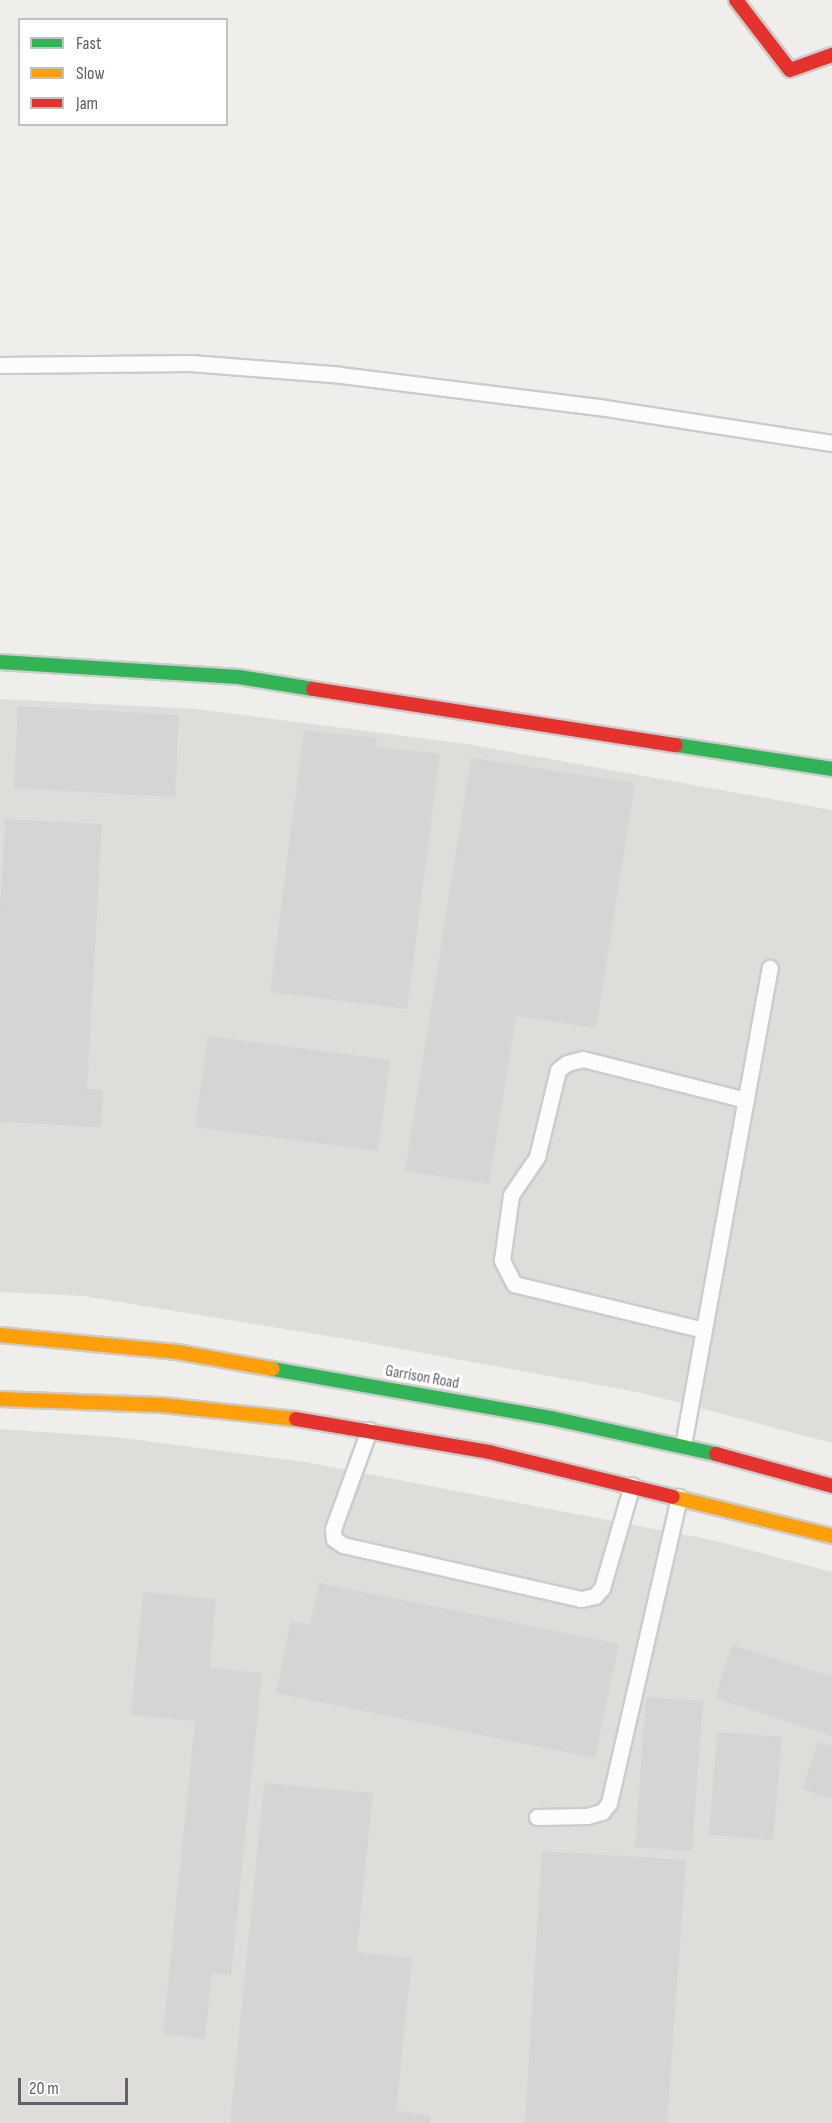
<!DOCTYPE html>
<html>
<head>
<meta charset="utf-8">
<style>
  body { margin:0 }
  #map { position:relative; width:832px; height:2123px; overflow:hidden; background:#efeeea; font-family:"Sofia Sans Condensed",sans-serif }
  div>[style] { position:absolute }
  .industrial>* { inset:0; background:#dfddda }
  .building>* { inset:0; background:#d6d5d3 }
  .roads { filter:drop-shadow(2px 0 #cbcccc) drop-shadow(-2px 0 #cbcccc) drop-shadow(0 2px #cbcccc) drop-shadow(0 -2px #cbcccc) }
  .lane>* { height:15px; margin:-7.5px; padding:0 7.5px; transform-origin:7.5px; border-radius:7.5px; background:#fdfcfc }
  .fast>* { height:14px; margin:-7px; padding:0 7px; transform-origin:7px; border-radius:7px; background:#30b455 }
  .slow>* { height:14px; margin:-7px; padding:0 7px; transform-origin:7px; border-radius:7px; background:#ff9f0a }
  .jam>* { height:14px; margin:-7px; padding:0 7px; transform-origin:7px; border-radius:7px; background:#e5322d }
  span { translate:-50% -50%; white-space:nowrap; text-align:center; line-height:1.15; -webkit-text-stroke:6px #fff; paint-order:stroke }
  .street-label { font-size:16px; color:#5f6368 }
  .legend { position:absolute; left:18px; top:18px; width:210px; height:108px; box-sizing:border-box; background:#fff; border:2px solid #bfc1c3; margin:0; padding:8px 10px; list-style:none; font-size:18px; color:#5f6368 }
  .legend li { display:flex; align-items:center; gap:12px; height:30px }
  .legend b { width:30px; border:2px solid #bfc1c3 }
  .scale { position:absolute; left:18px; top:2078px; width:110px; height:27px; box-sizing:border-box; border:3px solid #5f6368; border-top:0; padding-left:8px; font-size:18px; line-height:21px; white-space:nowrap; color:#5f6368; -webkit-text-stroke:4px #fff; paint-order:stroke }
</style>
</head>
<body>
<div id="map">
  <div class="industrial">
    <div style="clip-path:polygon(0 699px,197px 709px,467px 744px,832px 810px,832px 1443px,642px 1393px,352px 1340px,83px 1296px,0 1292px)"></div>
    <div style="clip-path:polygon(0 1429px,115px 1437px,305px 1462px,717px 1541px,832px 1572px,832px 2123px,0 2123px)"></div>
  </div>
  <div class="building">
    <div style="clip-path:polygon(18px 706px,179px 715px,175px 797px,14px 788px)"></div>
    <div style="clip-path:polygon(304px 730px,376px 738px,377px 747px,440px 754px,407px 1009px,270px 992px)"></div>
    <div style="clip-path:polygon(471px 758px,635px 783px,596px 1028px,516px 1016px,489px 1184px,405px 1171px)"></div>
    <div style="clip-path:polygon(5px 819px,102px 824px,87px 1089px,103px 1090px,101px 1127px,0 1122px,0 912px)"></div>
    <div style="clip-path:polygon(208px 1036px,390px 1060px,378px 1151px,195px 1127px)"></div>
    <div style="clip-path:polygon(319px 1583px,619px 1644px,595px 1758px,276px 1693px,291px 1621px,310px 1625px)"></div>
    <div style="clip-path:polygon(143px 1592px,216px 1599px,210px 1668px,262px 1673px,231px 1975px,212px 1973px,205px 2039px,163px 2034px,195px 1721px,131px 1715px)"></div>
    <div style="clip-path:polygon(732px 1645px,832px 1677px,832px 1736px,715px 1698px)"></div>
    <div style="clip-path:polygon(646px 1697px,703px 1701px,692px 1851px,635px 1847px)"></div>
    <div style="clip-path:polygon(717px 1732px,782px 1737px,773px 1840px,709px 1835px)"></div>
    <div style="clip-path:polygon(818px 1742px,832px 1746px,832px 1799px,802px 1789px)"></div>
    <div style="clip-path:polygon(264px 1783px,373px 1793px,357px 1952px,412px 1958px,396px 2111px,430px 2115px,430px 2123px,230px 2123px)"></div>
    <div style="clip-path:polygon(542px 1851px,686px 1860px,667px 2123px,525px 2123px)"></div>
  </div>
  <div class="roads">
    <div class="lane">
      <div style="left:0;top:365px;width:190px;rotate:-0.6deg"></div>
      <div style="left:190px;top:363px;width:151px;rotate:4.5deg"></div>
      <div style="left:341px;top:375px;width:260px;rotate:7.1deg"></div>
      <div style="left:599px;top:407px;width:236px;rotate:8.8deg"></div>
      <div style="left:704px;top:1330px;width:195px;rotate:-166.4deg"></div>
      <div style="left:514px;top:1284px;width:27px;rotate:-117deg"></div>
      <div style="left:502px;top:1260px;width:66px;rotate:-82.1deg"></div>
      <div style="left:511px;top:1195px;width:46px;rotate:-55.6deg"></div>
      <div style="left:537px;top:1157px;width:89px;rotate:-76.4deg"></div>
      <div style="left:558px;top:1070px;width:11px;rotate:-38deg"></div>
      <div style="left:567px;top:1063px;width:16px;rotate:-14deg"></div>
      <div style="left:583px;top:1059px;width:168px;rotate:14.1deg"></div>
      <div style="left:369px;top:1430px;width:105px;rotate:110deg"></div>
      <div style="left:333px;top:1529px;width:10px;rotate:84deg"></div>
      <div style="left:334px;top:1539px;width:11px;rotate:34deg"></div>
      <div style="left:343px;top:1545px;width:244px;rotate:12.8deg"></div>
      <div style="left:581px;top:1599px;width:14px;rotate:-12deg"></div>
      <div style="left:595px;top:1596px;width:11px;rotate:-49deg"></div>
      <div style="left:602px;top:1588px;width:107px;rotate:-73.8deg"></div>
      <div style="left:683px;top:1445px;width:485px;rotate:-79.7deg"></div>
      <div style="left:537px;top:1817px;width:50px;rotate:-1.1deg"></div>
      <div style="left:587px;top:1816px;width:16px;rotate:-15deg"></div>
      <div style="left:602px;top:1812px;width:11px;rotate:-52deg"></div>
      <div style="left:609px;top:1803px;width:314px;rotate:-77.1deg"></div>
    </div>
    <div class="fast">
      <div style="left:0;top:662px;width:239px;rotate:3.6deg"></div>
      <div style="left:239px;top:677px;width:75px;rotate:9.2deg"></div>
      <div style="left:676px;top:745px;width:158px;rotate:8.7deg"></div>
      <div style="left:273px;top:1369px;width:282px;rotate:10deg"></div>
      <div style="left:551px;top:1418px;width:169px;rotate:12.3deg"></div>
    </div>
    <div class="slow">
      <div style="left:0;top:1335px;width:178px;rotate:5.5deg"></div>
      <div style="left:177px;top:1352px;width:97px;rotate:10deg"></div>
      <div style="left:0;top:1399px;width:161px;rotate:2.1deg"></div>
      <div style="left:161px;top:1405px;width:136px;rotate:5.9deg"></div>
      <div style="left:673px;top:1497px;width:164px;rotate:13.8deg"></div>
    </div>
    <div class="jam">
      <div style="left:736px;top:0;width:88px;rotate:52.4deg"></div>
      <div style="left:790px;top:70px;width:45px;rotate:-19.7deg"></div>
      <div style="left:313px;top:689px;width:367px;rotate:8.8deg"></div>
      <div style="left:296px;top:1419px;width:196px;rotate:9.7deg"></div>
      <div style="left:489px;top:1452px;width:189px;rotate:13.7deg"></div>
      <div style="left:716px;top:1454px;width:120px;rotate:15.4deg"></div>
    </div>
  </div>
  <div class="street-label">
    <span style="left:422px;top:1378px;rotate:10deg">Garrison Road</span>
  </div>
  <ul class="legend">
  <li><b style="height:8px;background:#30b455"></b>Fast</li>
  <li><b style="height:8px;background:#ff9f0a"></b>Slow</li>
  <li><b style="height:8px;background:#e5322d"></b>Jam</li>
  </ul>
  <div class="scale">20 m</div>
</div>
</body>
</html>
